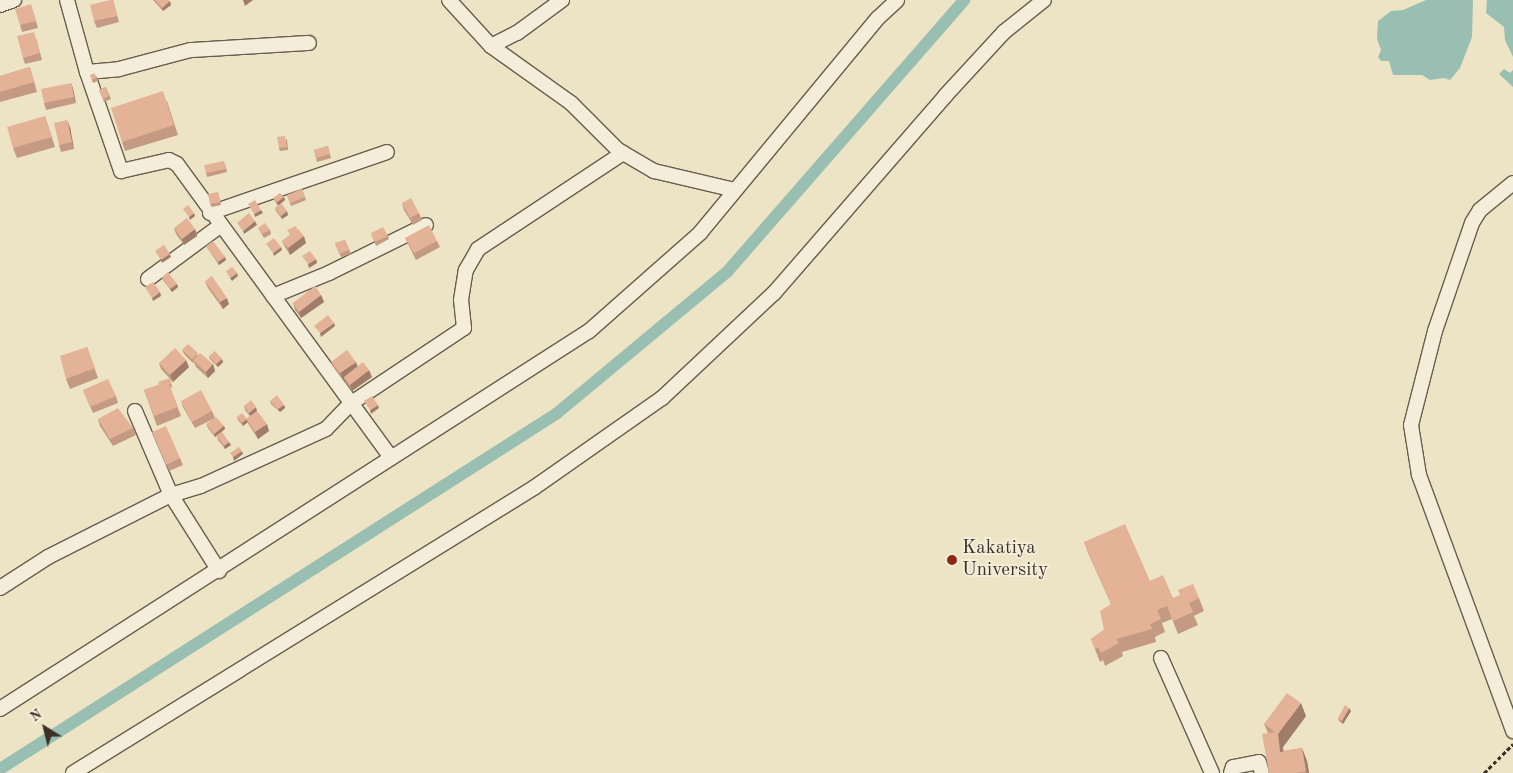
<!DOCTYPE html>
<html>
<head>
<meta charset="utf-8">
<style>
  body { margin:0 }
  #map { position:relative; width:1513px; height:773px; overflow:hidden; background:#ece4c4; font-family:"Old Standard TT",serif }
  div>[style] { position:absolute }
  .water>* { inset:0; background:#99bfb3 }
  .canal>* { height:12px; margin:-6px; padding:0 6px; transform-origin:6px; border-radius:6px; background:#99bfb3 }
  .path>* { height:2.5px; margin-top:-1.25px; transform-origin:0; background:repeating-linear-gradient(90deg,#3c3026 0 4px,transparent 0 6.5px) }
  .roads { filter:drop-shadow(1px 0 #685d4e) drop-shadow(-1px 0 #685d4e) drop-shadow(0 1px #685d4e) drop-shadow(0 -1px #685d4e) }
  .minor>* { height:14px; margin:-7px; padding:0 7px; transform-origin:7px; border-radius:7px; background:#f3edd9 }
  .wall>* { inset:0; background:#c49a82 }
  .shaded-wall>* { inset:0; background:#a07d6a }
  .building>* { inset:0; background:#e4b397 }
  .dots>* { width:14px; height:14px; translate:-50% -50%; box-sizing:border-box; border:2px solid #f3edd9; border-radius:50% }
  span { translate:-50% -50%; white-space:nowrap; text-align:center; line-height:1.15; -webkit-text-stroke:4px #f3edd9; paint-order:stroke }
  .poi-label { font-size:19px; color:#3c3026 }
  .left { translate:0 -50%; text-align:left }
  .north { position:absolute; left:20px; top:703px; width:50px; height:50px; -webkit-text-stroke:4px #f3edd9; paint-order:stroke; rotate:324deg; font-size:14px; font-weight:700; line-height:20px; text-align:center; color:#3c3026 }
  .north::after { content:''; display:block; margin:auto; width:18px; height:22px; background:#3c3026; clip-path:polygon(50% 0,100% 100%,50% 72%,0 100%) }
</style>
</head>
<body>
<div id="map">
  <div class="water">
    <div style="clip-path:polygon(1426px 0,1473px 0,1472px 37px,1460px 68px,1450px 80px,1444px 78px,1430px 80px,1422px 75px,1393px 75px,1389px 61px,1381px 61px,1378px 57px,1381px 50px,1377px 39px,1378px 21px,1391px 11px,1403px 10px)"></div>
    <div style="clip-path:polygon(1487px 0,1513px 0,1513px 57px,1505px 40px,1504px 27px,1486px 13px)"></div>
    <div style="clip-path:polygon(1504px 69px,1510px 73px,1513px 70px,1513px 87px,1499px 74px)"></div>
  </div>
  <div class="canal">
    <div style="left:0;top:769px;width:660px;rotate:-32.56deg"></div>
    <div style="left:556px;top:414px;width:222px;rotate:-39.7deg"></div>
    <div style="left:727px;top:272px;width:361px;rotate:-48.9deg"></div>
  </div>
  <div class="path">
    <div style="left:1484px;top:773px;width:41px;rotate:-45deg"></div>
  </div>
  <div class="roads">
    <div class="minor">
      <div style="left:67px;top:0;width:75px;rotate:74.5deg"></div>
      <div style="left:87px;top:72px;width:105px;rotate:71deg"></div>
      <div style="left:121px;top:171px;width:49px;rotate:-12.9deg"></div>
      <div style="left:169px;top:160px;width:9px;rotate:27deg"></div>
      <div style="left:177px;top:164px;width:363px;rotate:53.9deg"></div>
      <div style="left:449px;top:0;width:62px;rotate:47.6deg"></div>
      <div style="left:491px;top:46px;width:98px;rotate:35.5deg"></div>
      <div style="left:571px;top:103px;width:66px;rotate:45deg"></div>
      <div style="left:618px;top:150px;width:42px;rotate:30.3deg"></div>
      <div style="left:654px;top:171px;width:83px;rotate:13.2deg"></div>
      <div style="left:0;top:5px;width:15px;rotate:-20deg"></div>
      <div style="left:491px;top:46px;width:29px;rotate:-27deg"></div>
      <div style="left:517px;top:33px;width:56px;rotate:-36.3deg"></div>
      <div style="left:87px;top:72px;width:32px;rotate:-5deg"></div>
      <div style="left:119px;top:69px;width:74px;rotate:-14.8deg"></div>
      <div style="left:191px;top:50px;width:118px;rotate:-3.4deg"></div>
      <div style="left:1513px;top:183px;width:43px;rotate:140.7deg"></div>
      <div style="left:1480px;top:210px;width:15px;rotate:122deg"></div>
      <div style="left:1472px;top:223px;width:114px;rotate:108.9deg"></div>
      <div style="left:1435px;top:331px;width:97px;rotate:104.3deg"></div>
      <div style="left:1411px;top:425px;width:51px;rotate:80.9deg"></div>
      <div style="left:1419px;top:475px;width:273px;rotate:69.8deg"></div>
      <div style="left:210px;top:213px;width:187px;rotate:-19deg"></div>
      <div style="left:148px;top:279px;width:89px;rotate:-36.4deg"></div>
      <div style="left:273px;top:296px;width:61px;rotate:-22.3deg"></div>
      <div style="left:329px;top:273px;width:108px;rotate:-26.3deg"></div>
      <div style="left:135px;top:411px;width:91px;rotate:66.8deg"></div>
      <div style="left:171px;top:495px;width:90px;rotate:57.7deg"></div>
      <div style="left:0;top:588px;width:57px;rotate:-32.9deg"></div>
      <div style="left:48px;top:557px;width:138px;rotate:-26.8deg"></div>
      <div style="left:171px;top:495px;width:31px;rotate:-17deg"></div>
      <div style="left:201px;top:486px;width:137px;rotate:-24.5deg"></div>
      <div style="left:326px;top:429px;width:35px;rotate:-46deg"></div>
      <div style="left:350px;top:404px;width:137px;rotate:-33.7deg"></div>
      <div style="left:464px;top:328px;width:28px;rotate:-96deg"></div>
      <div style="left:461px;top:300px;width:30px;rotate:-81deg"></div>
      <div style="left:466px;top:270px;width:24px;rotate:-60deg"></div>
      <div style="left:478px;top:249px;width:174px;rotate:-33.5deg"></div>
      <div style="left:1161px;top:658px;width:126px;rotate:66.1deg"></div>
      <div style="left:0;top:709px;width:700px;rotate:-32.69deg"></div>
      <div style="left:589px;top:331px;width:148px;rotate:-41.4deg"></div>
      <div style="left:700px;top:233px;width:279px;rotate:-50.4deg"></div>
      <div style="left:878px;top:18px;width:26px;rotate:-43deg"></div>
      <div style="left:73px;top:773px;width:543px;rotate:-31.76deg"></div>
      <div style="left:535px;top:487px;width:155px;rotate:-35deg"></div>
      <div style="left:662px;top:398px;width:154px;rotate:-43.2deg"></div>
      <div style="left:774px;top:293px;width:261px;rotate:-49deg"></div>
      <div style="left:945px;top:96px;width:87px;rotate:-47.3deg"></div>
      <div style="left:1004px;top:32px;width:51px;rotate:-38.7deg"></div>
      <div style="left:1231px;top:773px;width:6px;rotate:-72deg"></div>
      <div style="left:1233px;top:767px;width:26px;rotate:-11deg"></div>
      <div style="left:1259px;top:762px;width:11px;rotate:75deg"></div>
    </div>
  </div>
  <div class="wall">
    <div style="clip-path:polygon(113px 0,119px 22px,97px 28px,94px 21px)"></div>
    <div style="clip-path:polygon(153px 0,168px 0,171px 5px,163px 11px)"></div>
    <div style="clip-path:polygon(33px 11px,38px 28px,22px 32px,20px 25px)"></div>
    <div style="clip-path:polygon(36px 38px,42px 60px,25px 64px,23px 58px)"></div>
    <div style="clip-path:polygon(30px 67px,37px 92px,0 102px,0 76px)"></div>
    <div style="clip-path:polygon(90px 75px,97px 77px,98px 81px,93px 83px)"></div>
    <div style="clip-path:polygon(71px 83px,73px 89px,76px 103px,46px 110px,44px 103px)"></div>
    <div style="clip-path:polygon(106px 87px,111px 99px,104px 102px,99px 90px)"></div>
    <div style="clip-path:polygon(167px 101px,178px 135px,125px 151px,122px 142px)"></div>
    <div style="clip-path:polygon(45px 116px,55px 147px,17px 158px,13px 148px)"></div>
    <div style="clip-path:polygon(70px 127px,74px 149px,61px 152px,59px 145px)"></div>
    <div style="clip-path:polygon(287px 139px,288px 150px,280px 151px,279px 148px)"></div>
    <div style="clip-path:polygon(328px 146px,331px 158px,317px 162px,314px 150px)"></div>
    <div style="clip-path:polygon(225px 164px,227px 172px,207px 177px,206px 173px)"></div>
    <div style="clip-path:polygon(302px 189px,306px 200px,291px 206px,287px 195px)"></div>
    <div style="clip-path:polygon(218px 192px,221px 205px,212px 207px,210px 204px)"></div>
    <div style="clip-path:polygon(284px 197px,285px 200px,278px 206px,288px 215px,282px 219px,276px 211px,275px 208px,278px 206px,273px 198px)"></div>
    <div style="clip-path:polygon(402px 203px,419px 213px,422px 220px,413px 225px,404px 210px)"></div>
    <div style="clip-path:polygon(174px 228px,195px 229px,197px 236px,184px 245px,176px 234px)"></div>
    <div style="clip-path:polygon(258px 228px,270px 230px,271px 234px,264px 238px)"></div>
    <div style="clip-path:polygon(297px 230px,306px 243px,290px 255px,285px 247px,282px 241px)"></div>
    <div style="clip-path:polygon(371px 233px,388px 236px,389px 239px,376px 246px)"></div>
    <div style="clip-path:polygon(405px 238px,437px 241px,440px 247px,416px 260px)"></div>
    <div style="clip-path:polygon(345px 240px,351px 254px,341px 257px,335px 243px)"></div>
    <div style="clip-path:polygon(206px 246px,225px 257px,226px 260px,219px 265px,208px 249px)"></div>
    <div style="clip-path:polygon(162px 277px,177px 284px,178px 287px,172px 292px,163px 280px)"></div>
    <div style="clip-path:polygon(205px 281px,229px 304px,223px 309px,208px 288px)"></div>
    <div style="clip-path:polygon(321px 295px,324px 302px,301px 318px,295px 310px,293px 303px)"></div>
    <div style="clip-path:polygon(87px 347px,98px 378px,70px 389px,66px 379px)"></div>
    <div style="clip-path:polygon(182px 350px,198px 355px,213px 364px,215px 371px,208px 378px,196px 367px,194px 362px,193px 363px,184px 354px)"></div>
    <div style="clip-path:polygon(209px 356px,222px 359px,223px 362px,218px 367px,210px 359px)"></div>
    <div style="clip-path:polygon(331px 362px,358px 366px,372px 377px,352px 391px,346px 383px,344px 379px,343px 380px,334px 368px)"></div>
    <div style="clip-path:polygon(159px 363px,189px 367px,173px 382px,161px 369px)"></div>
    <div style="clip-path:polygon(170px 378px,172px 387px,170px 388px,181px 416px,157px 426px,144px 390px,159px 385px)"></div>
    <div style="clip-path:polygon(83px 390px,116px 396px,118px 403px,93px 413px)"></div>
    <div style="clip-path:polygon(181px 401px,212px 411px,215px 418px,195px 428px,183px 407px)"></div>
    <div style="clip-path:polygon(270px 401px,284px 405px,285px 408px,280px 412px,271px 404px)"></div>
    <div style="clip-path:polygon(244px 406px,257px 411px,252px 415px,269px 431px,258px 439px,249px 425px,247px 422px,243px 426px,238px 420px,237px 417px,247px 419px,250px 416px,245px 410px)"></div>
    <div style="clip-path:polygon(98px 419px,133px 428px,136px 435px,113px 446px,100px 426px)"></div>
    <div style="clip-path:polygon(206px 424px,224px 426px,225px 429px,215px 437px,208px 428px)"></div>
    <div style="clip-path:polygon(152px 432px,180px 458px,183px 465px,169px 471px)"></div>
    <div style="clip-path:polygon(217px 436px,231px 445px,225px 449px,218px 440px)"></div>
    <div style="clip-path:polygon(1084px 542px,1150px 581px,1173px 598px,1199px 598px,1204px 611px,1194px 616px,1198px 625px,1178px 634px,1172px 619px,1162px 623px,1165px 632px,1155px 637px,1156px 642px,1122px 652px,1123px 656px,1105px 666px,1103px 660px,1100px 662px,1091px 639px,1104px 630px,1111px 604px,1089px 555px)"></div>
    <div style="clip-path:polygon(1351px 711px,1343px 724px,1339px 721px,1338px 718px)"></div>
    <div style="clip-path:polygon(1306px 716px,1283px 747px,1283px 751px,1302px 748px,1307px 761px,1309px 773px,1269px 773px,1268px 733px,1264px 724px)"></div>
  </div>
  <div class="shaded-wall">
    <div style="clip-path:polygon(243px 0,253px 0,245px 6px)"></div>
    <div style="clip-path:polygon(170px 1px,171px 5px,163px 11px,162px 8px)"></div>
    <div style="clip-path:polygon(71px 83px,73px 89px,76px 103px,74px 97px)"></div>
    <div style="clip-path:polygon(67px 120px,70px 127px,74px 149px,72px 142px)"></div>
    <div style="clip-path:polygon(284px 197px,285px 200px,278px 206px,277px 202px)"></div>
    <div style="clip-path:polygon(261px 210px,263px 213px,255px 217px,254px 214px)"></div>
    <div style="clip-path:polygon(287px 211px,288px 215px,282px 219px,281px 216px)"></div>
    <div style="clip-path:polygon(194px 213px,195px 216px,190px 220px,189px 217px)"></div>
    <div style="clip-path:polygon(255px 221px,257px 225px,244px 234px,243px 231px)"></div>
    <div style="clip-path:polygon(195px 229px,197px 236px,184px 245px,182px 239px)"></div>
    <div style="clip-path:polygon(304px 236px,306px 243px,290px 255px,288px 248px)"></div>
    <div style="clip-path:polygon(281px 247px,282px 250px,274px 256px,273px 253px)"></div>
    <div style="clip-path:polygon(170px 254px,171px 257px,162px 263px,161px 260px)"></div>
    <div style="clip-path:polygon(225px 257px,226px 260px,219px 265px,218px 262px)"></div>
    <div style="clip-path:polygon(316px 259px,317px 263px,309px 268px,308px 264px)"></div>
    <div style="clip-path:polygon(237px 273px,238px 276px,232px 281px,230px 278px)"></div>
    <div style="clip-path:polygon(177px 284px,178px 287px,172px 292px,170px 289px)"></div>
    <div style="clip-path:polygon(160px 292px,161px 296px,153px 301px,152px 298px)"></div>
    <div style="clip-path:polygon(321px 295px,324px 302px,301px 318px,299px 312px)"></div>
    <div style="clip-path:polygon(227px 298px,229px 304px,223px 309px,220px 302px)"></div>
    <div style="clip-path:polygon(334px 323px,335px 326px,321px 337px,320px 333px)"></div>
    <div style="clip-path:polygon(222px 359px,223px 362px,218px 367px,216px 364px)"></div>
    <div style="clip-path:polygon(186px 360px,189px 367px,173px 382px,170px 375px)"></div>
    <div style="clip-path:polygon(356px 362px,358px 368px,344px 377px,344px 379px,343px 380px,340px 373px)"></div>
    <div style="clip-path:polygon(213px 364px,215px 371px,208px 378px,206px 372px)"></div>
    <div style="clip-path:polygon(369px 370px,372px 377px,352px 391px,350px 385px)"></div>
    <div style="clip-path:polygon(284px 405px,285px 408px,280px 412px,278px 409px)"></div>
    <div style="clip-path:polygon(378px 405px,379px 408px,371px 414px,370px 410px)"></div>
    <div style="clip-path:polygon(256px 407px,257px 411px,250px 416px,249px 413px)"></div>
    <div style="clip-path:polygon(246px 419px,248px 422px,243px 426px,242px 423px)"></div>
    <div style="clip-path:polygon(267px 424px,269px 431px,258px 439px,255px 432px)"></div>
    <div style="clip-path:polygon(224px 426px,225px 429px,215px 437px,214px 434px)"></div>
    <div style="clip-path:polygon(229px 442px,231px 445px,225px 449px,224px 446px)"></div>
    <div style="clip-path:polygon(242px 451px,243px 454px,234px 461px,233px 457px)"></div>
    <div style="clip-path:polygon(1301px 703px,1306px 716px,1283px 747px,1285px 765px,1280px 752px,1278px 734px)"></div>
    <div style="clip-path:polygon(1349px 708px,1351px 711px,1343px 724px,1342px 721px)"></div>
    <div style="clip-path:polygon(1302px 748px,1307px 761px,1309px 773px,1307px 773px,1306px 771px)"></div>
  </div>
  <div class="building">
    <div style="clip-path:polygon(110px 0,113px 0,117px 16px,94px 21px,90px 5px)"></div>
    <div style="clip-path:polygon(155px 0,168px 0,170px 1px,162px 8px)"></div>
    <div style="clip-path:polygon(31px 4px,36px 21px,20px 25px,15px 9px)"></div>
    <div style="clip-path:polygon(34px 32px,40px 53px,23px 58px,17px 36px)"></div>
    <div style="clip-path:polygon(30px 67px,34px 82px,0 92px,0 76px)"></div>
    <div style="clip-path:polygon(94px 73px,97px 77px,92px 80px,90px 75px)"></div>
    <div style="clip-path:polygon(71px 83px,74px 97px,44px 103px,41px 89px)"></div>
    <div style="clip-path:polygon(106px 87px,109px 96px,103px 99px,99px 90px)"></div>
    <div style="clip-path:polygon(163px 91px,174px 125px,122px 142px,111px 108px)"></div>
    <div style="clip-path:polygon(45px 116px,52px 137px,13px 148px,7px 127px)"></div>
    <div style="clip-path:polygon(67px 120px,72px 142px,59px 145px,54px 123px)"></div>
    <div style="clip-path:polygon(285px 136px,287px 147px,279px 148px,277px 137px)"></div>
    <div style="clip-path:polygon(328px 146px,330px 154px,316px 158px,314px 150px)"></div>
    <div style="clip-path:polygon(224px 161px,226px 169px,206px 173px,204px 165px)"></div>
    <div style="clip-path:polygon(302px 189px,305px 197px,290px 203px,287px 195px)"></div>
    <div style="clip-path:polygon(218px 192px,220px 202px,210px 204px,208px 194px)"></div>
    <div style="clip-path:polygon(280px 193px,284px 197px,277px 202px,273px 198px)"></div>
    <div style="clip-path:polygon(411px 198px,419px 213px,410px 218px,402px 203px)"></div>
    <div style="clip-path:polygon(255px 200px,261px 210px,254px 214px,248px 204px)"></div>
    <div style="clip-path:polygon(281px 203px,287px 211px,281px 216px,275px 208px)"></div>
    <div style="clip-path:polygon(188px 205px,194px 213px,189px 217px,183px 209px)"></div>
    <div style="clip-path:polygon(249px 213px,255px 221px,243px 231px,237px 223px)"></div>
    <div style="clip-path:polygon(187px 218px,195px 229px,182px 239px,174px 228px)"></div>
    <div style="clip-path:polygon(265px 223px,270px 230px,262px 234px,258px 228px)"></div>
    <div style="clip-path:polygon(429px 225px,437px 241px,414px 253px,405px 238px)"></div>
    <div style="clip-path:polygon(296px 226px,297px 230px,290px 235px,287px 230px)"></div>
    <div style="clip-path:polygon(383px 227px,388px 236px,375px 242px,371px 233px)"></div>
    <div style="clip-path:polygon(298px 229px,304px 236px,288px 248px,282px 241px)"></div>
    <div style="clip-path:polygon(274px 238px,281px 247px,273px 253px,266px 244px)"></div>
    <div style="clip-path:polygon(345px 240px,349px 250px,339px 254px,335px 243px)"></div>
    <div style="clip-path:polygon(213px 241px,225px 257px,218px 262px,206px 246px)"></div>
    <div style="clip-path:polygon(164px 245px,170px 254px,161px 260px,155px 251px)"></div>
    <div style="clip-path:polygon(310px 251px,316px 259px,308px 264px,302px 256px)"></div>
    <div style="clip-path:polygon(232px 267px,237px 273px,230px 278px,226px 271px)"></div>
    <div style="clip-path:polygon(168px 272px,177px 284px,170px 289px,162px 277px)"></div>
    <div style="clip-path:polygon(212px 276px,227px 298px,220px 302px,205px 281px)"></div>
    <div style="clip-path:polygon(153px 282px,160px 292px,152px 298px,145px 287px)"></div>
    <div style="clip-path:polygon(315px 286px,321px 295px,299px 312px,293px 303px)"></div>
    <div style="clip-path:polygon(328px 315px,334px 323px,320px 333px,314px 326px)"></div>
    <div style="clip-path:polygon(188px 344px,198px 353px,192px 359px,182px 350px)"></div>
    <div style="clip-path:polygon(87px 347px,95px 368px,66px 379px,60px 356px)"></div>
    <div style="clip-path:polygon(175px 348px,186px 360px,170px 375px,159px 363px)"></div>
    <div style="clip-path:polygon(347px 350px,356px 362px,340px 373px,331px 362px)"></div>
    <div style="clip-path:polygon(215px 351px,222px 359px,216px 364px,209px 356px)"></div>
    <div style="clip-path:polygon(200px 353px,213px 364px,206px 372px,193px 360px)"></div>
    <div style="clip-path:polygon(363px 362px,369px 370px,350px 385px,344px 377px)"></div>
    <div style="clip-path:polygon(170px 378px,171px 384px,169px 384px,168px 381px,159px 385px,158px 382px)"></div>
    <div style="clip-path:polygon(108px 379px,116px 396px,90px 407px,83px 390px)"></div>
    <div style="clip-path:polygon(168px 381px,178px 407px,154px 416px,144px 390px)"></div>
    <div style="clip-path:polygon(201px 390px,212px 411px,192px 422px,181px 401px)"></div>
    <div style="clip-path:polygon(277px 395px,284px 405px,278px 409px,270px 401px)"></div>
    <div style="clip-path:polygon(372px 396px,378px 405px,370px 410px,364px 401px)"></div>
    <div style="clip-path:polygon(251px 400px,256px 407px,249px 413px,244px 406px)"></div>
    <div style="clip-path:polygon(118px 408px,133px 428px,110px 439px,98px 419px)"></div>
    <div style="clip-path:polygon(257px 411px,267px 424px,255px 432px,246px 419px)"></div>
    <div style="clip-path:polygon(242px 413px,247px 419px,242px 423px,237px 417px)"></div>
    <div style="clip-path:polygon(216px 417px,224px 426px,214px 434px,206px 424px)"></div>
    <div style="clip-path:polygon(166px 426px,180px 458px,166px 465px,152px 432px)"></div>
    <div style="clip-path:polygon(222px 432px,229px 442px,224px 446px,217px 436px)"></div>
    <div style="clip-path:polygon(239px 447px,242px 451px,233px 457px,230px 453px)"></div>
    <div style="clip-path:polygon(1125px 524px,1150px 581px,1163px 575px,1173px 598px,1180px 595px,1178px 590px,1193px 584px,1199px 598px,1189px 603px,1193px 612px,1173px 621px,1167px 606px,1157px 610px,1161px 619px,1150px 624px,1152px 629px,1116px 639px,1119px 643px,1101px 653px,1098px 647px,1095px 649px,1091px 639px,1104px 630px,1100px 611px,1111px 604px,1084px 542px)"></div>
    <div style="clip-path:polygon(1287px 693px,1301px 703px,1278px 734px,1280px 752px,1302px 748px,1306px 771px,1295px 773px,1269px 773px,1262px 734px,1275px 732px,1264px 724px)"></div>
    <div style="clip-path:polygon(1345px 705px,1349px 708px,1342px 721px,1338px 718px)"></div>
  </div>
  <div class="dots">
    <div style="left:952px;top:560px;background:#8f2418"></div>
  </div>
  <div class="poi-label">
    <span class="left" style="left:962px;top:560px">Kakatiya<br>University</span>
  </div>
  <div class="north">N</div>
</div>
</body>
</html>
